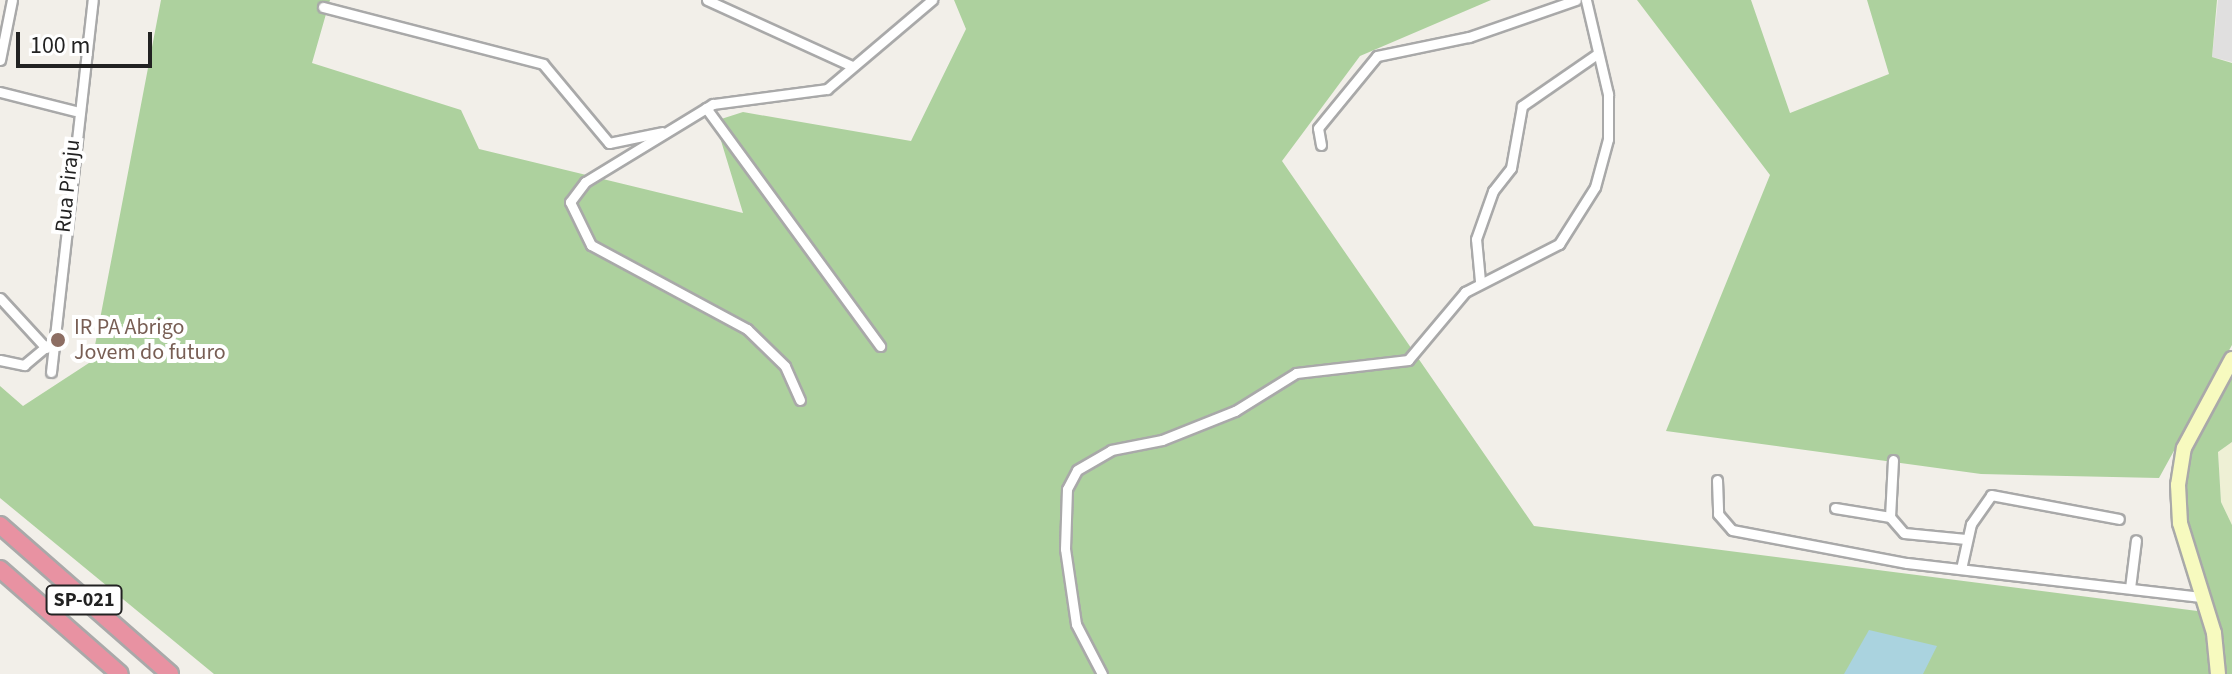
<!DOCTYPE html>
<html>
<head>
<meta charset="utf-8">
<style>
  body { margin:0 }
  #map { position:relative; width:2232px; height:674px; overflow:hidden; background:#f2efe9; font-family:"Source Sans 3",sans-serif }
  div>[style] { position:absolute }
  .residential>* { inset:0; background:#e0dfdf }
  .farmland>* { inset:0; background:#eef0d5 }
  .forest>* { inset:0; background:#add19e }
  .water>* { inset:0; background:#aad3df }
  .roads { filter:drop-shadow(2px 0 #a9a9a9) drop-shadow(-2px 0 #a9a9a9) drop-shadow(0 2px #a9a9a9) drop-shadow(0 -2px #a9a9a9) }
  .minor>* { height:9px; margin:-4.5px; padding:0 4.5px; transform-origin:4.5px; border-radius:4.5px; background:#fff }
  .secondary>* { height:14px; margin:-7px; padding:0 7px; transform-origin:7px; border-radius:7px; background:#f7fabf }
  .motorway>* { height:16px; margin:-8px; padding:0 8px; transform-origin:8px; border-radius:8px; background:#e892a2 }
  .dots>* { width:22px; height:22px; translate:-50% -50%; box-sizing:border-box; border:4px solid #fff; border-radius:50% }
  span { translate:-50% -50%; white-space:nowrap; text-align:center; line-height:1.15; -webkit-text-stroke:8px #fff; paint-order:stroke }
  .shield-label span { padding:2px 6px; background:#fff; border:2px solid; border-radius:6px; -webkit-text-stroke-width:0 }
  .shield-label { font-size:20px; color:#222; font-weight:700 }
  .street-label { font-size:22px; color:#222 }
  .education-label { font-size:22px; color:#785e54 }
  .left { translate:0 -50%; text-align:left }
  .scale { position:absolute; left:16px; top:32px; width:136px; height:36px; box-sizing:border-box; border:4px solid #222; border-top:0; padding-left:10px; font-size:24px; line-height:28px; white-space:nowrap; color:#222; -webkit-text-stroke:6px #fff; paint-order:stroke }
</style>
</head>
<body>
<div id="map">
  <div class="residential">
    <div style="clip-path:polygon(2218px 0,2232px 0,2232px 62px,2212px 57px)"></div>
  </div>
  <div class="farmland">
    <div style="clip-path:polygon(2232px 442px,2232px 525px,2221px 502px,2218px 452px)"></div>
  </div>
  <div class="forest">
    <div style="clip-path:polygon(161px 0,330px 0,312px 63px,461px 110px,479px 149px,743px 213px,715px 121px,743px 112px,911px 141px,966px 29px,954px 0,1491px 0,1360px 56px,1282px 161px,1534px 526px,2213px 613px,2182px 508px,2185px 465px,2232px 373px,2232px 442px,2218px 452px,2221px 502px,2232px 525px,2232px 674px,214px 674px,0 498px,0 386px,23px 406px,92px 361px)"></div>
    <div style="clip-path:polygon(1637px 0,1751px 0,1790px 113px,1889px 74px,1867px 0,2217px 0,2212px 57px,2232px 63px,2232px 345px,2159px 478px,1981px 474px,1666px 431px,1770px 175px)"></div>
  </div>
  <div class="water">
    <div style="clip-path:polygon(1869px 630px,1937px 646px,1923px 674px,1844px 674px)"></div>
  </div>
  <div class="roads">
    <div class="minor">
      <div style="left:707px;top:0;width:159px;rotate:24.5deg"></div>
      <div style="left:323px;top:7px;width:227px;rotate:14.5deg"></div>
      <div style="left:543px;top:64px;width:103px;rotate:50.1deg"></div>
      <div style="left:609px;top:143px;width:54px;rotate:-11.7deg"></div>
      <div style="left:0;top:60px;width:61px;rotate:-78.7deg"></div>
      <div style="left:0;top:92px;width:77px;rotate:14.2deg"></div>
      <div style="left:706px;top:108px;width:295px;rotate:53.8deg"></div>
      <div style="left:1321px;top:145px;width:17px;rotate:-100deg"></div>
      <div style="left:1318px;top:128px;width:93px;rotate:-50.7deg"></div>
      <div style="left:1377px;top:56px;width:94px;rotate:-11.7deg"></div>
      <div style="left:1469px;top:37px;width:113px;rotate:-19.1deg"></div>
      <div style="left:1480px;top:281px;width:42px;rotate:-95.4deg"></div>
      <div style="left:1476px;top:239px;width:51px;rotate:-70.5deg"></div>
      <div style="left:1493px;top:191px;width:29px;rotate:-52deg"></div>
      <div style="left:1511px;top:168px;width:63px;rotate:-79.9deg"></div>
      <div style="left:1522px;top:106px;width:91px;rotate:-34.7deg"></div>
      <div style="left:0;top:298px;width:68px;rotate:47.4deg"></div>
      <div style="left:0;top:360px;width:25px;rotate:12deg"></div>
      <div style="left:24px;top:365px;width:31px;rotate:-40deg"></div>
      <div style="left:51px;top:372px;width:374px;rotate:-83.6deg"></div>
      <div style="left:800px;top:400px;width:37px;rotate:-114deg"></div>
      <div style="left:785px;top:366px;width:53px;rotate:-135.8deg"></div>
      <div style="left:747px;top:329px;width:177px;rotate:-151.7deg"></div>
      <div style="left:591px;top:245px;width:48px;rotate:-116deg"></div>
      <div style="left:570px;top:202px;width:25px;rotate:-53deg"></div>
      <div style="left:585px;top:182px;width:150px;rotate:-31.4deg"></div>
      <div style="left:713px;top:104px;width:115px;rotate:-7.5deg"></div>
      <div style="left:827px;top:89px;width:138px;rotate:-40.3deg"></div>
      <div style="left:1717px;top:480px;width:34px;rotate:88deg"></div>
      <div style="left:1718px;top:514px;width:21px;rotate:49deg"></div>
      <div style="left:1732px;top:530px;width:178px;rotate:10.7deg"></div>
      <div style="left:1907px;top:563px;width:298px;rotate:6.6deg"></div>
      <div style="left:1835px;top:508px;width:56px;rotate:9.3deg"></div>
      <div style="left:1890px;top:517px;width:57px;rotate:-87deg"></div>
      <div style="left:1890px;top:517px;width:21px;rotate:49deg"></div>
      <div style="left:1904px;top:533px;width:62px;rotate:5.5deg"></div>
      <div style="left:1961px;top:569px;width:46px;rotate:-77.5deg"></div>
      <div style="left:1971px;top:524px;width:35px;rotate:-55deg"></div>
      <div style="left:1991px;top:495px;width:130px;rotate:10.6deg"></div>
      <div style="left:2130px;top:588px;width:48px;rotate:-82.9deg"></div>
      <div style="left:1102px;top:674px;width:56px;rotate:-117.5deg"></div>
      <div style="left:1076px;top:624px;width:76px;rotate:-98.3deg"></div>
      <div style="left:1065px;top:549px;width:60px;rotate:-88.1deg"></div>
      <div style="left:1067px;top:489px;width:21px;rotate:-62deg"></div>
      <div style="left:1077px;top:470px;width:39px;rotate:-30deg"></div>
      <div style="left:1111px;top:450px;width:52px;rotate:-11.1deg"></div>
      <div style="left:1162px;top:440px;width:79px;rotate:-21.7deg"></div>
      <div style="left:1235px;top:411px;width:72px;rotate:-31.9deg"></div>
      <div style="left:1296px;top:373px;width:113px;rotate:-6.6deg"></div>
      <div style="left:1408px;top:360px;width:89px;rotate:-50deg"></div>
      <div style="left:1465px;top:292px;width:106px;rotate:-27.1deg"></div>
      <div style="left:1559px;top:244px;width:67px;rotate:-57.7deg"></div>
      <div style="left:1595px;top:187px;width:50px;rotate:-74.8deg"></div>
      <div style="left:1608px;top:139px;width:45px;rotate:-90deg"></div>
      <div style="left:1608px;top:94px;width:97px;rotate:-103.2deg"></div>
    </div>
    <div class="secondary">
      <div style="left:2218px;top:674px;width:41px;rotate:-95.6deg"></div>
      <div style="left:2214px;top:633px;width:115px;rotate:-107.2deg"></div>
      <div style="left:2180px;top:523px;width:38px;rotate:-93deg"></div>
      <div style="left:2178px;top:485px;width:37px;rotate:-81deg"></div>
      <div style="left:2184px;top:448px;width:101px;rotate:-61.7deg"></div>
    </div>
    <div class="motorway">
      <div style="left:0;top:525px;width:226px;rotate:41.2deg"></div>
      <div style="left:0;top:569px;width:159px;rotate:41.2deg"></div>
    </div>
  </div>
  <div class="dots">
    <div style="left:58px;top:340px;background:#8d6e63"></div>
  </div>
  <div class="shield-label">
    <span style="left:84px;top:600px">SP-021</span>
  </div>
  <div class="street-label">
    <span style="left:68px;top:186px;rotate:-84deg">Rua Piraju</span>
  </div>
  <div class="education-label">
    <span class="left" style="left:74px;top:340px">IR PA Abrigo<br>Jovem do futuro</span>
  </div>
  <div class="scale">100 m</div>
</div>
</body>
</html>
